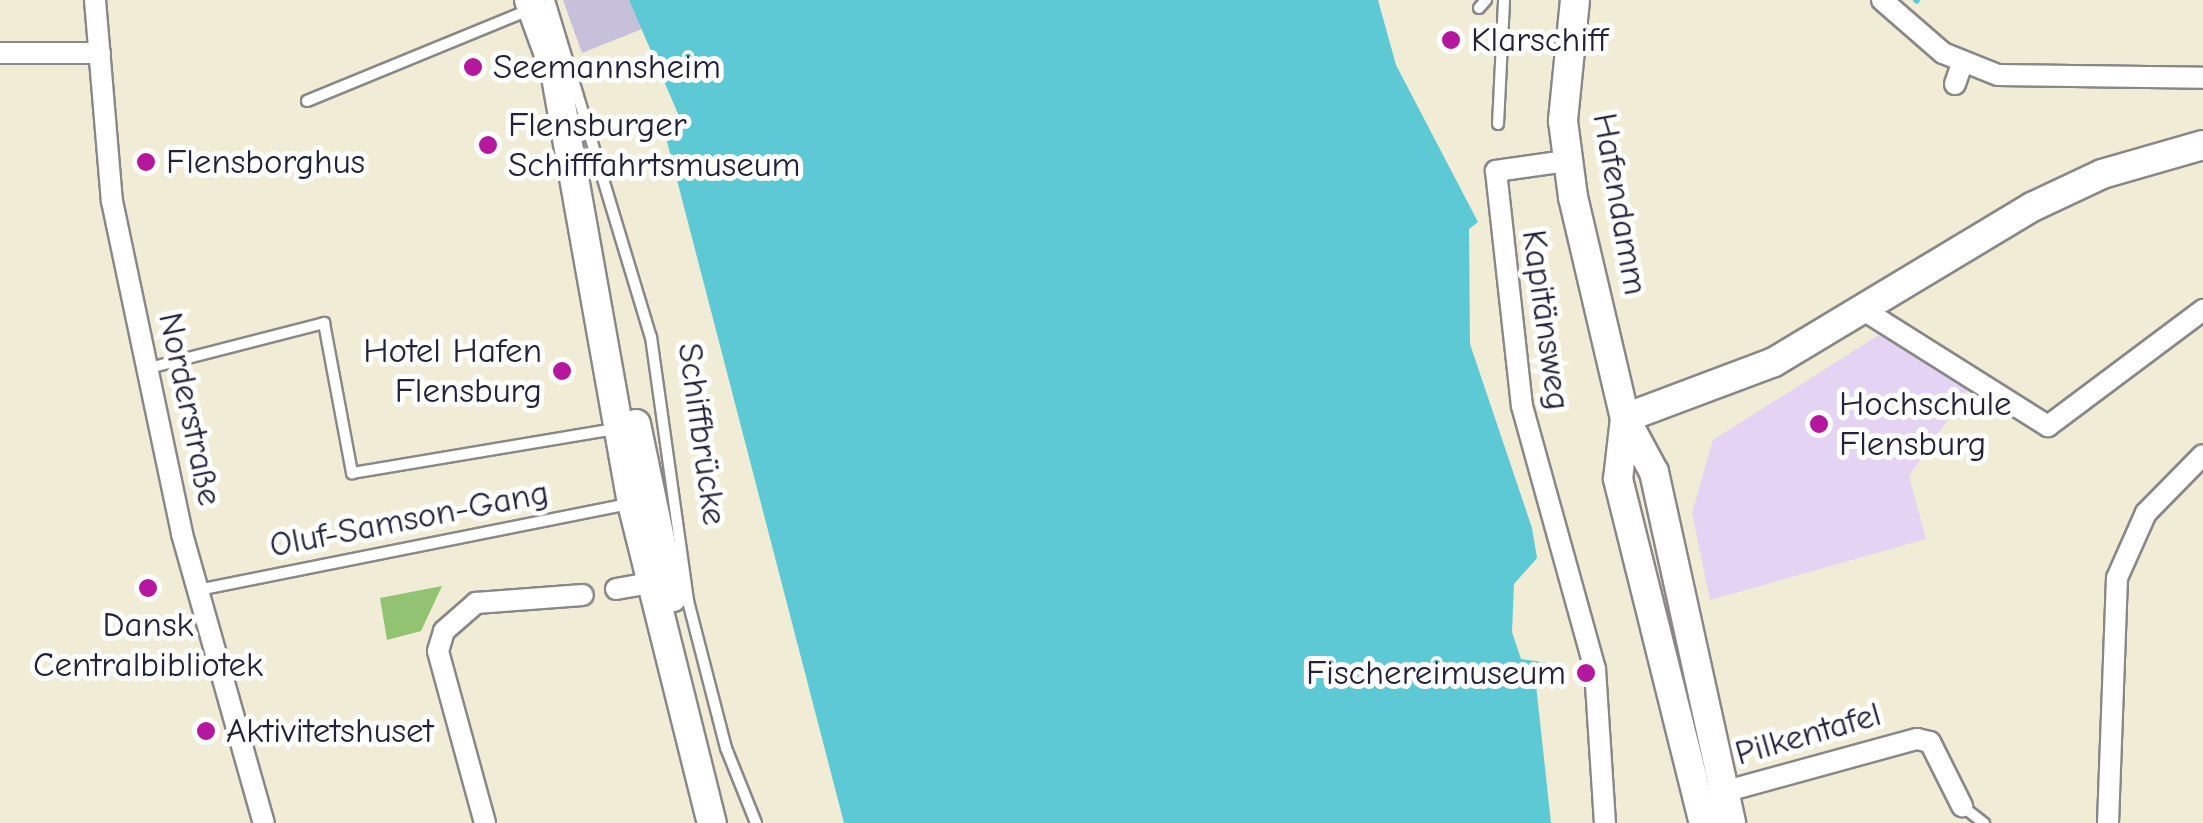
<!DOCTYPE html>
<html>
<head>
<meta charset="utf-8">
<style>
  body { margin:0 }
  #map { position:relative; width:2203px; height:823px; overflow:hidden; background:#f0ecd5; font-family:"Comic Neue",sans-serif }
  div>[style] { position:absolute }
  .built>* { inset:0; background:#e4d3f2 }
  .industrial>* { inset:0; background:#c6c0da }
  .green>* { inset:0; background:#92c373 }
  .water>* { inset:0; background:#5cc9d4 }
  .stream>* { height:6px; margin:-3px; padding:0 3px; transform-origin:3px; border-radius:3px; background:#5cc9d4 }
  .roads { filter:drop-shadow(2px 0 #898788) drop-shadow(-2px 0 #898788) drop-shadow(0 2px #898788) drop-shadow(0 -2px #898788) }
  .lane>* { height:10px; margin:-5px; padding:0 5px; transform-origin:5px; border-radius:5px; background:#fff }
  .street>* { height:20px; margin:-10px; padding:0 10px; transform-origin:10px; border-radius:10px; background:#fff }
  .secondary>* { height:28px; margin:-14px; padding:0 14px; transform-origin:14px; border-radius:14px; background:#fff }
  .dots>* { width:28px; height:28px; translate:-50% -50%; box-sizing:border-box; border:5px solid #fff; border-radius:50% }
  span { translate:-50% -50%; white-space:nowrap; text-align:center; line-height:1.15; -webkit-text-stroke:10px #fff; paint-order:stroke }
  .poi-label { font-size:35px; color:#22223b }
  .left { translate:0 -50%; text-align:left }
  .right { translate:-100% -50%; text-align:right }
  .street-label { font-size:35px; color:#22223b }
</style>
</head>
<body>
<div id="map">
  <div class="built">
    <div style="clip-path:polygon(1879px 335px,1968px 390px,1909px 476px,1926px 539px,1710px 600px,1692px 513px,1713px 440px)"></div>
  </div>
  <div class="industrial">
    <div style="clip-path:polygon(563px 0,629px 0,642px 29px,582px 53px)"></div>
  </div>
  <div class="green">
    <div style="clip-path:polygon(442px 586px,421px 631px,387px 640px,380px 598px)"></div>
  </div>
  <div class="water">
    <div style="clip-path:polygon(629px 0,1378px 0,1396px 65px,1478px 222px,1469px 229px,1470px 344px,1532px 528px,1537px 558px,1514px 584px,1512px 632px,1521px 659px,1549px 663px,1536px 685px,1551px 823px,844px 823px,664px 130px,682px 123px)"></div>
  </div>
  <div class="stream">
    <div style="left:1916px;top:0;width:1px;rotate:45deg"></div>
  </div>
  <div class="roads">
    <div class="lane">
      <div style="left:549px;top:0;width:352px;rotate:73.2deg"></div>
      <div style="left:651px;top:337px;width:267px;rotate:82deg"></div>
      <div style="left:688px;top:601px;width:152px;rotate:75.5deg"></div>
      <div style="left:726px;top:748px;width:81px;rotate:68.2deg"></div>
      <div style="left:1479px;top:8px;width:11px;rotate:-49deg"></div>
      <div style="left:307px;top:101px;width:242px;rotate:-22.3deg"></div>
      <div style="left:1498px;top:124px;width:124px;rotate:-87.2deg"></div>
      <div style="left:149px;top:368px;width:181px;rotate:-14.4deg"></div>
      <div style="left:324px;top:323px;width:153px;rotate:79.4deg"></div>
      <div style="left:352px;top:473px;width:266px;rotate:-9.5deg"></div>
      <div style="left:198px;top:590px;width:439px;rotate:-11.3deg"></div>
      <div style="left:1962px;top:806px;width:28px;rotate:38deg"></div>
    </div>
    <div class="street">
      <div style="left:95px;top:0;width:202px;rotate:85.2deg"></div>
      <div style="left:112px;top:201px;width:340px;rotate:78.1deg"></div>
      <div style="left:182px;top:534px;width:300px;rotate:74.2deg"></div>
      <div style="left:1882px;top:0;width:81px;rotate:41deg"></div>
      <div style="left:1943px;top:53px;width:59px;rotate:21.8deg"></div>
      <div style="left:1998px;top:75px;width:205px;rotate:0.8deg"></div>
      <div style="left:0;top:53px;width:100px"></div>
      <div style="left:1955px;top:84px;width:21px;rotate:-71deg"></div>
      <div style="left:1566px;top:161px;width:71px;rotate:171.9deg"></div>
      <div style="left:1496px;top:171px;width:236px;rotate:83.7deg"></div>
      <div style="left:1522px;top:406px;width:273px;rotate:74.5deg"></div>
      <div style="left:1595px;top:669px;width:154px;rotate:86.3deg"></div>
      <div style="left:1862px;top:309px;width:220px;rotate:32.2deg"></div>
      <div style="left:2048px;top:426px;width:194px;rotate:-36.8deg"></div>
      <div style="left:616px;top:589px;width:34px;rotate:-10deg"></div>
      <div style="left:1723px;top:792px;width:201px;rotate:-15.3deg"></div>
      <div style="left:1917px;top:739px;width:13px;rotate:13deg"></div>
      <div style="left:1930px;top:742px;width:72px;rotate:63.4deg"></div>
      <div style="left:485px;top:823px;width:178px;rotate:-105.3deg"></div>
      <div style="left:438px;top:651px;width:21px;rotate:-73deg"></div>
      <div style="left:444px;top:631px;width:43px;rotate:-41.2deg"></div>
      <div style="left:476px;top:603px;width:107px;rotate:-4.3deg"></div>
      <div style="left:2108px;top:823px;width:245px;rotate:-87.9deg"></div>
      <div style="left:2117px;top:578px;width:71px;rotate:-66deg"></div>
      <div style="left:2146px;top:513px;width:81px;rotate:-45.5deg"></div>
    </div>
    <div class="secondary">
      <div style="left:529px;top:0;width:76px;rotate:69.9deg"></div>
      <div style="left:555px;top:71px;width:439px;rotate:79.9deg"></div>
      <div style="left:632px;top:503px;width:330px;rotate:76deg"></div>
      <div style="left:1575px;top:0;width:122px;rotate:95.7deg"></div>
      <div style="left:1563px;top:121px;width:77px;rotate:82.5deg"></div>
      <div style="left:1573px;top:197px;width:227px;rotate:76.8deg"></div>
      <div style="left:1625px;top:418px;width:61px;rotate:61.8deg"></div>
      <div style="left:1654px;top:472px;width:359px;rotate:77.6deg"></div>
      <div style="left:1625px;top:418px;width:159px;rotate:-20.6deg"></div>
      <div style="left:1774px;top:362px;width:301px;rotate:-31deg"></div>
      <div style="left:2032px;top:207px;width:77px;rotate:-25.2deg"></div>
      <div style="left:2102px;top:174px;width:105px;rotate:-16deg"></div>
      <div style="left:1625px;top:418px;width:61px;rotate:96.5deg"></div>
      <div style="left:1618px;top:479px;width:355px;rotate:76deg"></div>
      <div style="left:636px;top:424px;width:177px;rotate:78.2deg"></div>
    </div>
  </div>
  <div class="dots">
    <div style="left:1451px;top:40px;background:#b5179e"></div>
    <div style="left:473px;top:67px;background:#b5179e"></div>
    <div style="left:488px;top:145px;background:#b5179e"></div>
    <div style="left:146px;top:162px;background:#b5179e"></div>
    <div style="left:562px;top:371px;background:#b5179e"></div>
    <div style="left:1819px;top:424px;background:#b5179e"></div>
    <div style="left:148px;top:588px;background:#b5179e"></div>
    <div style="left:1586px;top:673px;background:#b5179e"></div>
    <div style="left:206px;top:731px;background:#b5179e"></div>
  </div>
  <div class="poi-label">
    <span class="left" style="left:1471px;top:40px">Klarschiff</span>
    <span class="left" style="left:493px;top:67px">Seemannsheim</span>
    <span class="left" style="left:508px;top:145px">Flensburger<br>Schifffahrtsmuseum</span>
    <span class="left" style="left:166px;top:162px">Flensborghus</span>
    <span class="right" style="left:542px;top:371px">Hotel Hafen<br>Flensburg</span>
    <span class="left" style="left:1839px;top:424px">Hochschule<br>Flensburg</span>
    <span style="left:148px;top:645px">Dansk<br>Centralbibliotek</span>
    <span class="right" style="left:1566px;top:673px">Fischereimuseum</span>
    <span class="left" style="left:226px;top:731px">Aktivitetshuset</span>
  </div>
  <div class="street-label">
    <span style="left:1620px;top:204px;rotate:80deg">Hafendamm</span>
    <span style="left:1546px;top:320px;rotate:82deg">Kapitänsweg</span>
    <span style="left:190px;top:409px;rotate:78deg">Norderstraße</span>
    <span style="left:702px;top:434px;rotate:82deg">Schiffbrücke</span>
    <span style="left:409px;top:519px;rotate:-11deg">Oluf-Samson-Gang</span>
    <span style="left:1808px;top:734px;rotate:-16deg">Pilkentafel</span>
  </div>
</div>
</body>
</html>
